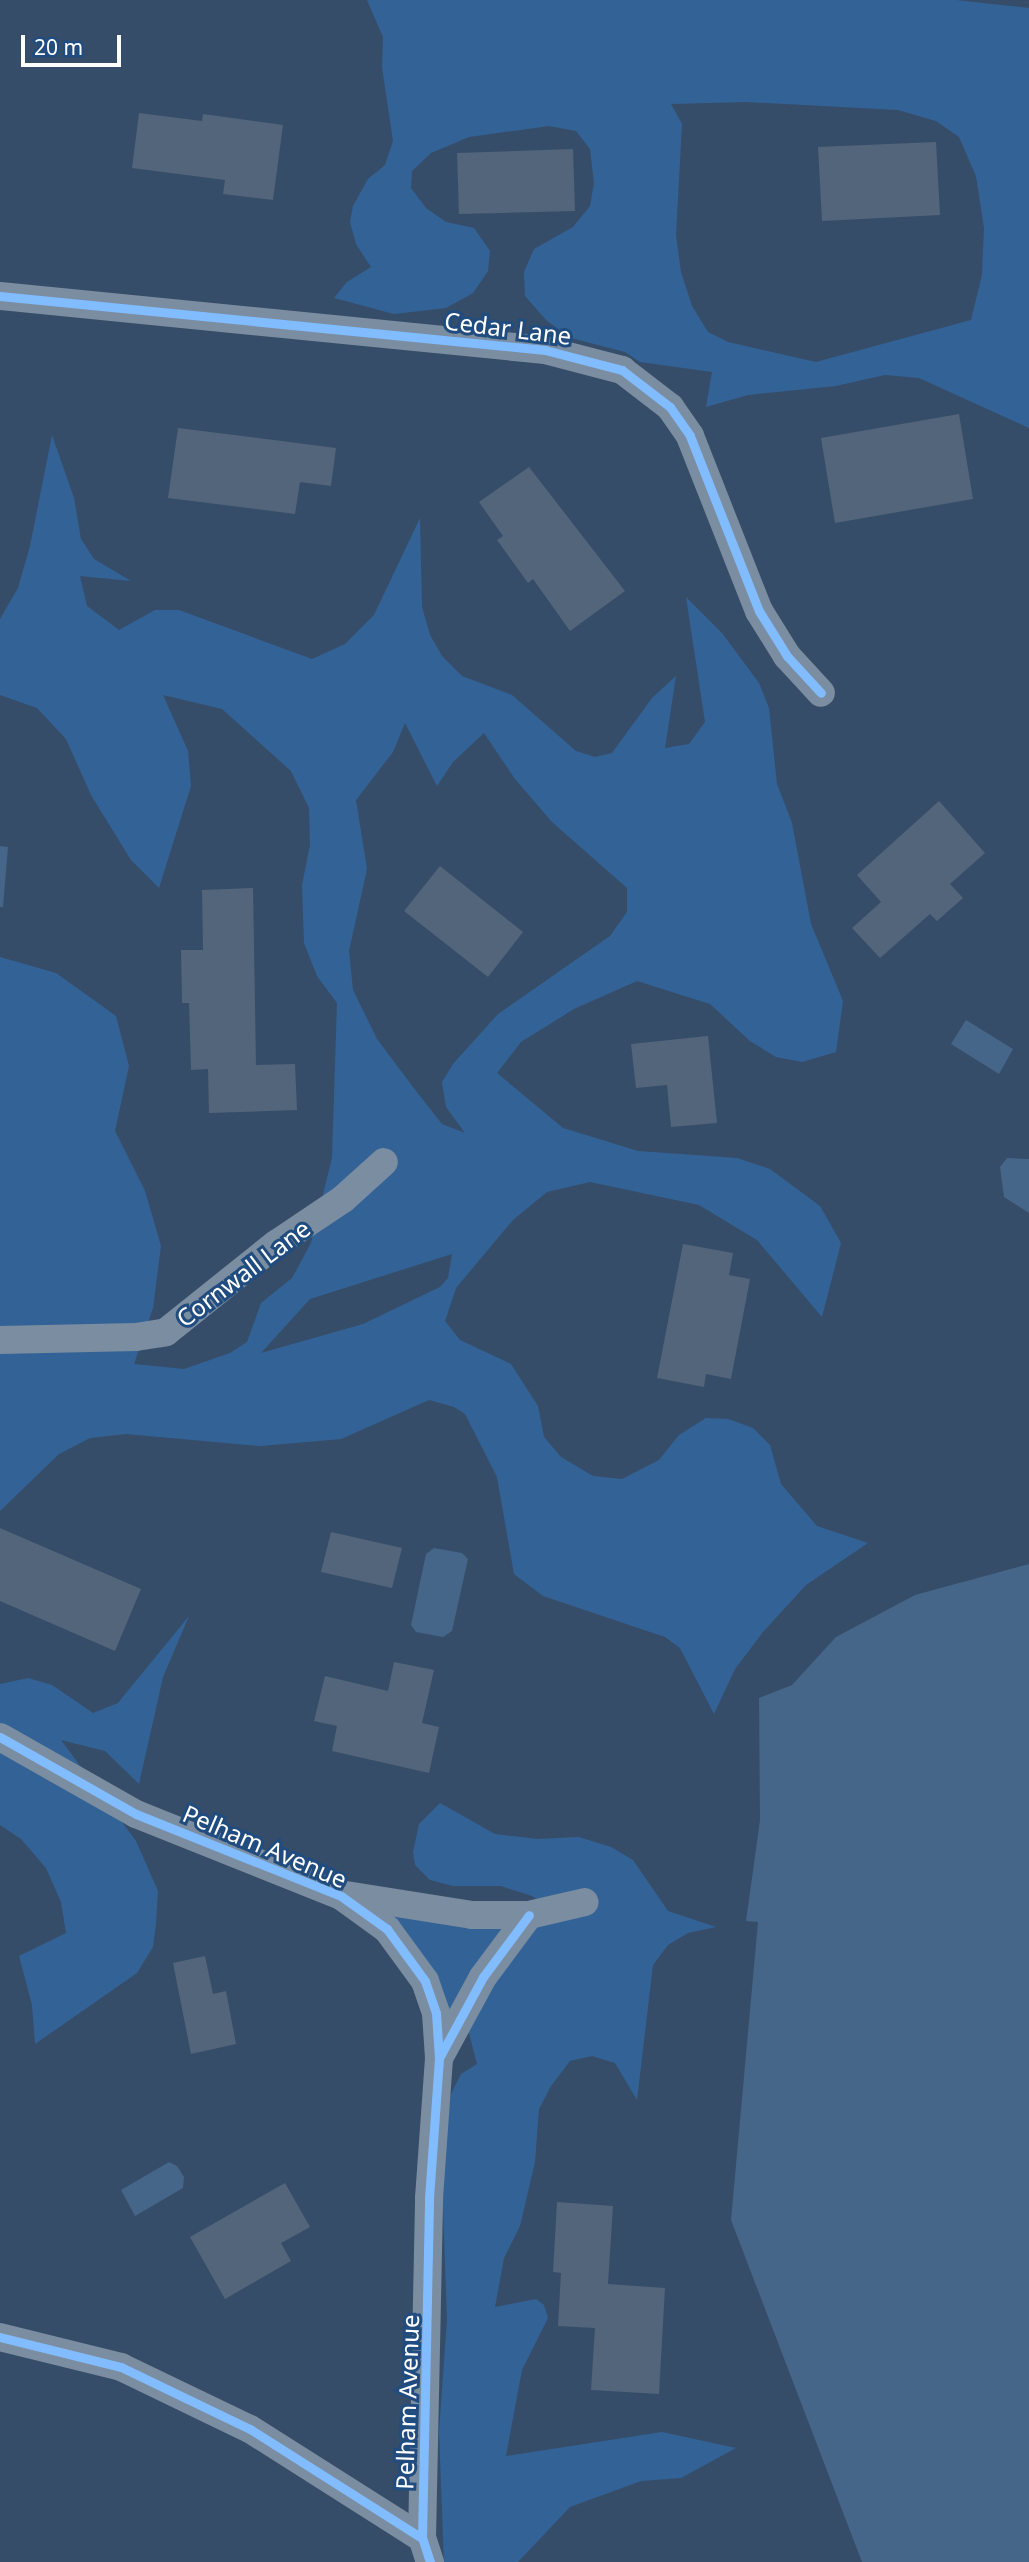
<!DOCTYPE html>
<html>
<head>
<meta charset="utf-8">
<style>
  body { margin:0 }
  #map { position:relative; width:1029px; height:2562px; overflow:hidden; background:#364d69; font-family:"Noto Sans",sans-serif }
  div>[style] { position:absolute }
  .green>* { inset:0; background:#336396 }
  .water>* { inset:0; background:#456589 }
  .building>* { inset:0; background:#52657b }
  .street>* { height:28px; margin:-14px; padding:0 14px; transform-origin:14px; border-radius:14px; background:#7b8da0 }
  .cycleway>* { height:9px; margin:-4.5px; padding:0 4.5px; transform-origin:4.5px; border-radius:4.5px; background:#80bcff }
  span { translate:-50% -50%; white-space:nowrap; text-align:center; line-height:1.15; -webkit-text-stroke:6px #204c7f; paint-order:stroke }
  .street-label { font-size:24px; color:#fff }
  .scale { position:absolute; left:21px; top:35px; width:100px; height:32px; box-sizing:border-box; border:4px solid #fff; border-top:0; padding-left:9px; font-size:21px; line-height:24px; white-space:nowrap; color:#fff; -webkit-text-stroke:5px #204c7f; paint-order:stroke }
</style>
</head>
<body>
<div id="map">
  <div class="green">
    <div style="clip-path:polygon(evenodd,367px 0,956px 0,1029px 8px,1029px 428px,919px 378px,885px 375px,836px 386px,748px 395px,706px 407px,712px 372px,640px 362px,625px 352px,571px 338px,547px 321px,525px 296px,524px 272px,534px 249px,573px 227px,590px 206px,594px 183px,590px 149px,576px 131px,549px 126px,469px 137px,431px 153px,412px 171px,411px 188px,426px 208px,446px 222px,474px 228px,490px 251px,488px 271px,473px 293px,446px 308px,394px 314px,334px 298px,347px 282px,371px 267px,356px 244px,350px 222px,353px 206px,368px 179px,385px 165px,393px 141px,382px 67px,383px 37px,367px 0,746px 102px,898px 110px,936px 121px,959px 137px,976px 176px,984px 228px,982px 275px,971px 320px,816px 362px,728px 342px,708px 332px,692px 306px,681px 272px,676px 235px,682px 124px,671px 104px,746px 102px)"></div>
    <div style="clip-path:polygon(evenodd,52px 435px,74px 498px,81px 539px,94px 559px,131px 581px,80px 576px,87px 606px,119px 630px,155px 610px,179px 610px,312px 659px,345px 644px,374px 615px,420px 518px,422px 607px,430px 635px,442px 656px,462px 676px,512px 695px,576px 751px,595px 757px,612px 753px,652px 698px,676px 676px,665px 748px,689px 744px,705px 722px,686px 597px,722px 633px,759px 683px,769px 708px,777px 784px,792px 823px,811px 924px,843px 1001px,836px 1052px,802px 1062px,776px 1057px,750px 1041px,710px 1004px,637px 981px,574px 1009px,521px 1042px,497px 1073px,563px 1128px,638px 1151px,737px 1158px,770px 1169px,820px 1206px,841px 1243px,822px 1317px,757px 1240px,699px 1205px,590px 1182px,547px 1192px,513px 1220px,456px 1288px,445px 1321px,460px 1340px,511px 1364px,538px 1406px,544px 1437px,561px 1457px,593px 1476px,622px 1479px,659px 1460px,679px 1435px,706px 1418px,728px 1419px,753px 1428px,770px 1445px,781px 1484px,817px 1526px,868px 1543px,806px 1585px,763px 1632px,735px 1669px,714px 1714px,680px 1648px,665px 1637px,543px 1596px,514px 1574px,497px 1477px,465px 1414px,454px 1407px,429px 1400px,341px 1439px,260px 1446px,126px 1434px,90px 1438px,59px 1454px,0 1511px,0 957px,56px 973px,116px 1016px,129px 1066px,115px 1131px,145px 1191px,161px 1246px,153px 1308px,134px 1364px,184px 1369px,230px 1353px,247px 1342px,261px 1303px,292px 1278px,311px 1243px,332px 1158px,337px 1003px,317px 976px,304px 943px,302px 885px,310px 845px,309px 808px,291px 771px,222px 709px,163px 695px,188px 751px,191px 786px,159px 888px,131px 860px,91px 795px,66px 739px,37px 708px,0 695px,0 619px,18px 588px,30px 546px,52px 435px,405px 723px,437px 786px,453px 762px,484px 733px,515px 779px,552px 822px,627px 888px,627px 912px,610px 936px,498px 1014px,453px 1064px,442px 1082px,446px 1107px,465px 1133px,442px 1124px,416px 1091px,377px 1039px,353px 990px,349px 951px,367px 869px,356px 800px,393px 752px,405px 723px,52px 435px,452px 1254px,448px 1278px,440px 1287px,363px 1324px,261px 1353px,310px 1299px,452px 1254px)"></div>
    <div style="clip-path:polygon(189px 1616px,163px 1677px,139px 1784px,105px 1751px,61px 1740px,136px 1841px,158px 1891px,156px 1923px,153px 1947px,137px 1973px,35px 2044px,32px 2005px,19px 1956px,66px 1933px,61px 1902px,46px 1868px,21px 1839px,0 1825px,0 1684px,28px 1678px,52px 1685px,93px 1713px,118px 1703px)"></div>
    <div style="clip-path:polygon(440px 1803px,495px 1834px,537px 1839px,579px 1837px,611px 1847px,633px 1860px,668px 1911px,716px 1927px,688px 1933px,668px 1945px,653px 1965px,637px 2100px,615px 2063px,592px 2056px,570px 2061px,551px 2086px,539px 2109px,535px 2162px,520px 2226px,504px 2258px,495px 2307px,536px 2299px,544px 2305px,548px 2318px,522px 2370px,506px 2456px,662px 2432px,736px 2448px,681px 2478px,641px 2481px,570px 2507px,518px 2562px,444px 2562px,439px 2432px,447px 2320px,441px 2150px,451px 2094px,461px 2074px,477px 2064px,468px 2029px,475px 2004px,536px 1925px,562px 1916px,532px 1896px,501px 1886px,453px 1886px,430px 1880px,415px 1865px,413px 1852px,419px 1824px)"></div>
    <div style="clip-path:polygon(377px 1907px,518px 1922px,448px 2028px)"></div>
  </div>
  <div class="water">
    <div style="clip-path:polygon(0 846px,8px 847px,3px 907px,0 907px)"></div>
    <div style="clip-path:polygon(966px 1020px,1013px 1049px,999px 1074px,951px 1044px)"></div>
    <div style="clip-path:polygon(1007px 1158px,1029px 1159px,1029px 1213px,1004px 1197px,1000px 1167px)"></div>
    <div style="clip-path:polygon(434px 1548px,462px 1553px,468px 1559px,452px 1631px,443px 1637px,416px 1632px,411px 1625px,426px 1554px)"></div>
    <div style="clip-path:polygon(1029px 1564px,1029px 2562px,862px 2562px,731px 2220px,758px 1922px,746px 1921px,760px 1820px,759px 1698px,792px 1685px,836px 1637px,915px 1595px)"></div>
    <div style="clip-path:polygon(169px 2162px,177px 2166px,184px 2177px,183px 2188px,135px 2216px,121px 2190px)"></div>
  </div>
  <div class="building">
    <div style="clip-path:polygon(139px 113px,202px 121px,203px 114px,283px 125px,273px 200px,223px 194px,225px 180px,132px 168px)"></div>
    <div style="clip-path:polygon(936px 142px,940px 215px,822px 221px,818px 147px)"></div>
    <div style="clip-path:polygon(573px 149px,575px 211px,459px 214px,457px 153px)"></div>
    <div style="clip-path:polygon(959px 414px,973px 499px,835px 523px,821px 438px)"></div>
    <div style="clip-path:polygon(178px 428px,336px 448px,331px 486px,300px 482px,295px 514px,168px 498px)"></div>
    <div style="clip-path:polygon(529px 467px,625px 591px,570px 631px,533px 579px,528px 583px,497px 540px,503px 536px,479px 502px)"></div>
    <div style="clip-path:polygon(939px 801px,985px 853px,950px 884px,963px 898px,937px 921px,930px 914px,880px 958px,852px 928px,881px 902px,857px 875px)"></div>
    <div style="clip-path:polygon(440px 866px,523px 932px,488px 977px,404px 911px)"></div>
    <div style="clip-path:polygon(253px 888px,256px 1065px,295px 1064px,297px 1110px,209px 1113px,208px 1069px,191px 1070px,189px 1003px,182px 1003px,181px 950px,203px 950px,202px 890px)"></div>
    <div style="clip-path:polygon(708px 1036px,717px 1123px,671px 1127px,667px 1085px,636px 1088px,631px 1044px)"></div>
    <div style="clip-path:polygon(683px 1244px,733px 1253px,729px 1275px,750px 1279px,731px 1379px,706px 1374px,704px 1387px,657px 1378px)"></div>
    <div style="clip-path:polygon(0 1528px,141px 1589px,115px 1651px,0 1601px)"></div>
    <div style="clip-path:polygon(331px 1532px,402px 1548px,392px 1588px,321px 1572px)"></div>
    <div style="clip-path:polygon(394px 1662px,434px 1670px,422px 1723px,439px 1727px,429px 1773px,332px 1751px,337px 1726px,314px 1721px,325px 1676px,388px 1691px)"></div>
    <div style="clip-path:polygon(205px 1956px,213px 1994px,226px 1991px,236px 2044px,191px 2054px,173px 1963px)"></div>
    <div style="clip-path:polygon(285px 2183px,310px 2227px,281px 2243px,291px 2261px,225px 2299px,190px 2237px)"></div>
    <div style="clip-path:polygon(557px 2202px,613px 2206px,608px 2284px,665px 2288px,659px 2394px,591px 2390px,595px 2328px,558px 2326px,561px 2273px,553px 2272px)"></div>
  </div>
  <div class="street">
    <div style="left:0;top:296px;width:548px;rotate:5.66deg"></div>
    <div style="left:545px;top:350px;width:80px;rotate:14.6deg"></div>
    <div style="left:622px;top:370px;width:61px;rotate:37.6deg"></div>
    <div style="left:670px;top:407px;width:35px;rotate:55deg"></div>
    <div style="left:690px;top:436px;width:188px;rotate:68.5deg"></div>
    <div style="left:759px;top:611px;width:53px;rotate:58.1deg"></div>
    <div style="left:787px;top:656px;width:50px;rotate:47.4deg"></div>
    <div style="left:0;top:1340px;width:136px;rotate:-1.3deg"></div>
    <div style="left:136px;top:1337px;width:30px;rotate:-9deg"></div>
    <div style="left:166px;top:1332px;width:141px;rotate:-38.7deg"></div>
    <div style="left:276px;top:1244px;width:81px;rotate:-33.9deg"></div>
    <div style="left:343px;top:1199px;width:55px;rotate:-42.1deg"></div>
    <div style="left:0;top:1737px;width:156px;rotate:29.5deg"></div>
    <div style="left:136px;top:1814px;width:221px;rotate:21.8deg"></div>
    <div style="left:341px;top:1896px;width:57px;rotate:35.7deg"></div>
    <div style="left:387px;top:1929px;width:64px;rotate:53.8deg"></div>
    <div style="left:425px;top:1981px;width:34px;rotate:71deg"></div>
    <div style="left:436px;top:2013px;width:45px;rotate:86.2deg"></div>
    <div style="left:346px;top:1895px;width:128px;rotate:9deg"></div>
    <div style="left:472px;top:1915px;width:57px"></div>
    <div style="left:529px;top:1915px;width:57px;rotate:-13.1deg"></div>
    <div style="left:0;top:2337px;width:125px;rotate:13.9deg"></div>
    <div style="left:121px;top:2367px;width:143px;rotate:25.7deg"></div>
    <div style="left:250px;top:2429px;width:204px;rotate:32.4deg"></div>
    <div style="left:430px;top:2562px;width:25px;rotate:-108deg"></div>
    <div style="left:422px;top:2538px;width:340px;rotate:-88.8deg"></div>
    <div style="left:429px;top:2198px;width:140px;rotate:-85.9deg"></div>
    <div style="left:439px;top:2058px;width:92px;rotate:-61.5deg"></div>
    <div style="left:483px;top:1977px;width:77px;rotate:-53.4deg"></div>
  </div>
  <div class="cycleway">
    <div style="left:0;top:296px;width:548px;rotate:5.66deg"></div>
    <div style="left:545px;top:350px;width:80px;rotate:14.6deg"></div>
    <div style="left:622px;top:370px;width:61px;rotate:37.6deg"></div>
    <div style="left:670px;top:407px;width:35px;rotate:55deg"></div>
    <div style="left:690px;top:436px;width:188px;rotate:68.5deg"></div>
    <div style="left:759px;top:611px;width:53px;rotate:58.1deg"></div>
    <div style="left:787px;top:656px;width:50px;rotate:47.4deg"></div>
    <div style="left:0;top:1737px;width:156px;rotate:29.5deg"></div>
    <div style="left:136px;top:1814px;width:221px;rotate:21.8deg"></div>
    <div style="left:341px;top:1896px;width:57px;rotate:35.7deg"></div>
    <div style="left:387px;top:1929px;width:64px;rotate:53.8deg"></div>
    <div style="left:425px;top:1981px;width:34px;rotate:71deg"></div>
    <div style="left:436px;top:2013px;width:45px;rotate:86.2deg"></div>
    <div style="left:0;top:2337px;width:125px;rotate:13.9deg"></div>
    <div style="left:121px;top:2367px;width:143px;rotate:25.7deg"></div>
    <div style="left:250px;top:2429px;width:204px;rotate:32.4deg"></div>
    <div style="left:430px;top:2562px;width:25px;rotate:-108deg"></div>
    <div style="left:422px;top:2538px;width:340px;rotate:-88.8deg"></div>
    <div style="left:429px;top:2198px;width:140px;rotate:-85.9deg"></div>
    <div style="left:439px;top:2058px;width:92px;rotate:-61.5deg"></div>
    <div style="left:483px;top:1977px;width:77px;rotate:-53.4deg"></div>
  </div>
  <div class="street-label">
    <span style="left:508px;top:328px;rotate:7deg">Cedar Lane</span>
    <span style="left:243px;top:1273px;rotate:-37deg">Cornwall Lane</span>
    <span style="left:265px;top:1846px;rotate:23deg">Pelham Avenue</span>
    <span style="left:407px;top:2402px;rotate:-88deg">Pelham Avenue</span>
  </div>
  <div class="scale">20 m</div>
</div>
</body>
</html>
